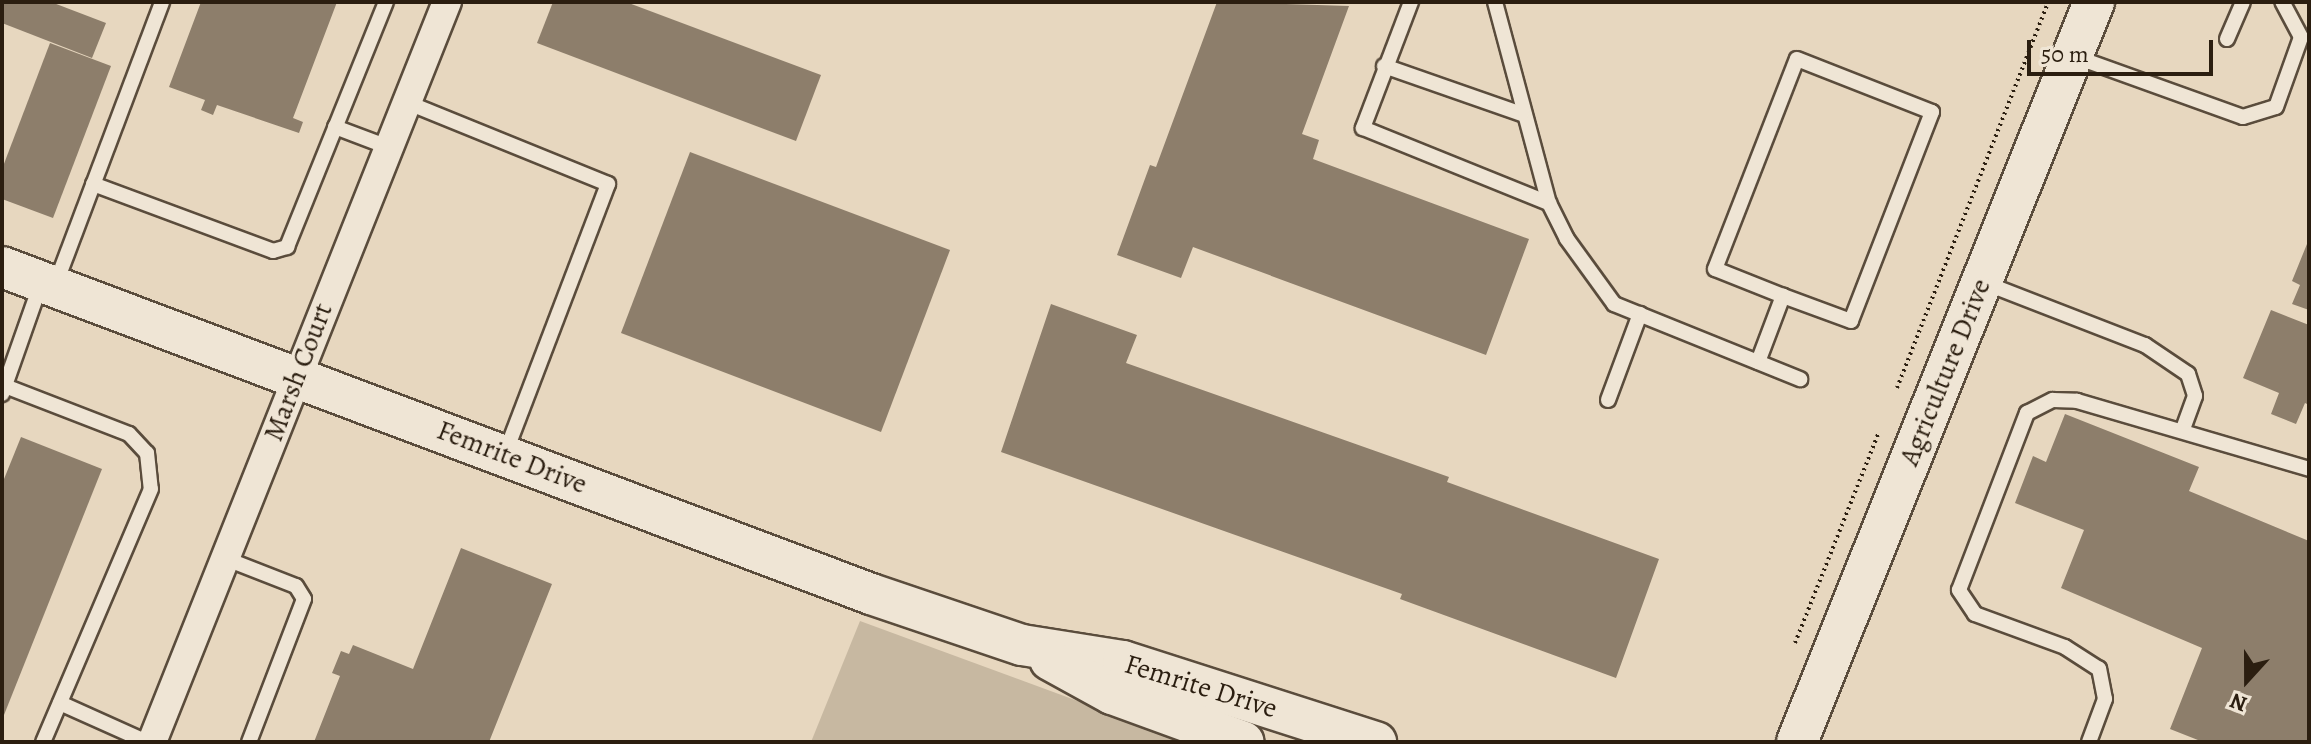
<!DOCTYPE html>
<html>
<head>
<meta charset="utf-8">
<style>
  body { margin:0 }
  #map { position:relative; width:2311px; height:744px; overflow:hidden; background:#e7d7bf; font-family:Alegreya,serif }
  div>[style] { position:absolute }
  .green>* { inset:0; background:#c7b8a1 }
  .building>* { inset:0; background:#8d7e6b }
  .path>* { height:4px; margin-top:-2px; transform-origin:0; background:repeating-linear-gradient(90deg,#2b1e10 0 2px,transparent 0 6px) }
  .roads { filter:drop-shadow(2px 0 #5a4c3c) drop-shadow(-2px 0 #5a4c3c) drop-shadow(0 2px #5a4c3c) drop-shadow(0 -2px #5a4c3c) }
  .lane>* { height:14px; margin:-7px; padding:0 7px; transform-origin:7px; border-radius:7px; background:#efe5d5 }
  .street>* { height:28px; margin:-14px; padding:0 14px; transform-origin:14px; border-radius:14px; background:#efe5d5 }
  .secondary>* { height:40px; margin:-20px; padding:0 20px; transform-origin:20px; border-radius:20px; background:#efe5d5 }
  span { translate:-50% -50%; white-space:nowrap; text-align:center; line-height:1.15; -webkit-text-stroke:6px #efe5d5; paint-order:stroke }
  .street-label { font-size:28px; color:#2b1e10 }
  .frame { position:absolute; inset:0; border:4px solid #2b1e10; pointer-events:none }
  .north { position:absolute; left:2207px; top:640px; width:80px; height:80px; -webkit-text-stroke:6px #efe5d5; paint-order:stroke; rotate:201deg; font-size:22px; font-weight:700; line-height:32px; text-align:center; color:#2b1e10 }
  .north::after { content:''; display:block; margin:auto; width:28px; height:36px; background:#2b1e10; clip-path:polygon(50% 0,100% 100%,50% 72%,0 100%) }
  .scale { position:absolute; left:2027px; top:40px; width:186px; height:36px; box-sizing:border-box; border:4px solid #2b1e10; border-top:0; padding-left:10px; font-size:24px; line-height:28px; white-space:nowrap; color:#2b1e10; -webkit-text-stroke:6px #efe5d5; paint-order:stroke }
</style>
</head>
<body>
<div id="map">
  <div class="green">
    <div style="clip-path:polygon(860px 621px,1189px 742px,811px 742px)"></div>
  </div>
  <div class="building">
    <div style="clip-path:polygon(3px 2px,51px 2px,106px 23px,92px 58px,2px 23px)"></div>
    <div style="clip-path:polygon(201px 2px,337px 2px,293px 118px,303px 122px,299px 133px,217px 105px,213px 115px,201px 110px,205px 100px,169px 87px)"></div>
    <div style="clip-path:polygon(553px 2px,626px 2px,821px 75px,796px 141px,537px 43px)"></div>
    <div style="clip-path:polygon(1217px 2px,1349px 6px,1302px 134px,1319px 140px,1313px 159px,1529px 239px,1486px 355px,1193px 247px,1181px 278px,1117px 255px,1150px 165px,1156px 167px)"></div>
    <div style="clip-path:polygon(50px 43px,111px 66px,53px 218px,2px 199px,2px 169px)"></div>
    <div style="clip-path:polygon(690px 152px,950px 250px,881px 432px,621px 333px)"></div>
    <div style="clip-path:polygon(2309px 239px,2309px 310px,2292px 304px,2300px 285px,2292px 281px)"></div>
    <div style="clip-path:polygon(1051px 304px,1137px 335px,1126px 363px,1449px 477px,1447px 482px,1659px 559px,1616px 678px,1400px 599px,1402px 594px,1001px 452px)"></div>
    <div style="clip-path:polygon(2271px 310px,2309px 325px,2309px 405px,2305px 403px,2296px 424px,2271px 414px,2279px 393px,2243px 378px)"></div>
    <div style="clip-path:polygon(2065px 414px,2199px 467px,2189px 491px,2309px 541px,2309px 742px,2203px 742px,2170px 729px,2202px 648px,2061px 588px,2084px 530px,2015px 503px,2033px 456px,2046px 462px)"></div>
    <div style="clip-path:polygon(21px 437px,102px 469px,2px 720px,2px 484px)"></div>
    <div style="clip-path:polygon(461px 548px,552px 584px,489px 742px,314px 742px,340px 676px,332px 673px,341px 651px,349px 654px,353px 645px,413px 669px)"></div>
  </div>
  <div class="path">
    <div style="left:1897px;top:388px;width:414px;rotate:-68.6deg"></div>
    <div style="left:1795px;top:643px;width:227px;rotate:-68.3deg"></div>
  </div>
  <div class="roads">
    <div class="lane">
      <div style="left:1411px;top:2px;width:135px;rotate:110.9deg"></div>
      <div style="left:1363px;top:128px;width:201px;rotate:22deg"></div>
      <div style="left:1495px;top:2px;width:208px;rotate:75deg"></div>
      <div style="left:1549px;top:203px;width:40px;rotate:63.4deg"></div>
      <div style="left:1567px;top:239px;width:80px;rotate:54.1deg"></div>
      <div style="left:1614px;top:304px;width:201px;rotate:22deg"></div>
      <div style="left:2227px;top:39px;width:40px;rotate:-66.6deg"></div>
      <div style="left:2076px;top:57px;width:177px;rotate:19.8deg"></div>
      <div style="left:2243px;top:117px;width:34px;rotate:-17deg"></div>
      <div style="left:2276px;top:107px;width:74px;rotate:-70.3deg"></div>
      <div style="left:2301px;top:37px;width:40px;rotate:-118deg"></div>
      <div style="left:1384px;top:66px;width:146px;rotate:19.2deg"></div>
      <div style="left:406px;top:102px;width:218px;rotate:22.1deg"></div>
      <div style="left:608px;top:184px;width:289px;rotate:110.9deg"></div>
      <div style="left:335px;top:127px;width:57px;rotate:20.7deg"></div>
      <div style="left:93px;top:184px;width:192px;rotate:20.4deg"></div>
      <div style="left:273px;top:251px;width:15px;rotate:-16deg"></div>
      <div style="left:287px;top:247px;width:264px;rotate:-68deg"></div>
      <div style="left:56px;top:283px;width:300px;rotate:-69.3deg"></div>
      <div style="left:1985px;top:283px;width:172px;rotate:21.2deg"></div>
      <div style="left:2145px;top:345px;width:52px;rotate:34deg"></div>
      <div style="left:2188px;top:374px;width:23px;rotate:72deg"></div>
      <div style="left:2195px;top:396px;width:37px;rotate:110deg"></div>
      <div style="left:1758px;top:362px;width:71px;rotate:-69.3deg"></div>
      <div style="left:1783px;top:296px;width:73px;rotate:-158.3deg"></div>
      <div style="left:1715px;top:269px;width:225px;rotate:-68.7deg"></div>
      <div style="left:1797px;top:59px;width:145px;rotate:21.4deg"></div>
      <div style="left:1932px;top:112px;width:224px;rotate:111.2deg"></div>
      <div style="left:1851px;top:321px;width:72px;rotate:-159.8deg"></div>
      <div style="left:5px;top:386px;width:133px;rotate:21.2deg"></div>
      <div style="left:129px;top:434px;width:26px;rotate:47deg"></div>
      <div style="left:147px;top:453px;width:36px;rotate:84deg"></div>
      <div style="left:151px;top:489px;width:275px;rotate:113.1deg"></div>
      <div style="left:2px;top:394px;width:114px;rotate:-70.6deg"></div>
      <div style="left:1608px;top:400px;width:92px;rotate:-69.6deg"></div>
      <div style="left:224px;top:558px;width:77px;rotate:21.3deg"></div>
      <div style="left:296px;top:586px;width:15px;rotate:58deg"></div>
      <div style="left:304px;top:599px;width:153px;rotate:111deg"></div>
      <div style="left:60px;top:703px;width:95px;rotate:24.1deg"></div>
      <div style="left:2089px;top:742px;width:46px;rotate:-69.6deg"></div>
      <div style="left:2105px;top:699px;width:31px;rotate:-101deg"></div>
      <div style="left:2099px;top:669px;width:40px;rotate:-147.1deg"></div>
      <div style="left:2065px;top:647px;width:96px;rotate:-159.9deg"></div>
      <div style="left:1975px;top:614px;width:29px;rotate:-124deg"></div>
      <div style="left:1959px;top:590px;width:190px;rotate:-69deg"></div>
      <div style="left:2027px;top:413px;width:29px;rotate:-27deg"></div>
      <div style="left:2053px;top:400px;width:24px;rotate:2deg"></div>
      <div style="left:2077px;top:401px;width:242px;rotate:16.3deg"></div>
    </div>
    <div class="street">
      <div style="left:152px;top:742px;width:797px;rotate:-68.27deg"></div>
    </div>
    <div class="secondary">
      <div style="left:2px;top:267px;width:928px;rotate:20.62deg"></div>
      <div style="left:871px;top:594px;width:159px;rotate:18.7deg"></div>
      <div style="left:1022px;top:645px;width:102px;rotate:9deg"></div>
      <div style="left:1123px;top:661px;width:266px;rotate:17.8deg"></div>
      <div style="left:1050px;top:660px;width:71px;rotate:28.7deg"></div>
      <div style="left:1112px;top:694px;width:140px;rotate:20deg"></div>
      <div style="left:1797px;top:742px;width:797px;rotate:-68.13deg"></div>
    </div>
  </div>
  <div class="street-label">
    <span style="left:298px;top:372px;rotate:-69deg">Marsh Court</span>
    <span style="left:1945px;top:372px;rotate:-68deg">Agriculture Drive</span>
    <span style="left:512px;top:457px;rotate:21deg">Femrite Drive</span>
    <span style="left:1201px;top:686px;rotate:17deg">Femrite Drive</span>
  </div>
  <div class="frame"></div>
  <div class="north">N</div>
  <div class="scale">50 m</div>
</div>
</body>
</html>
